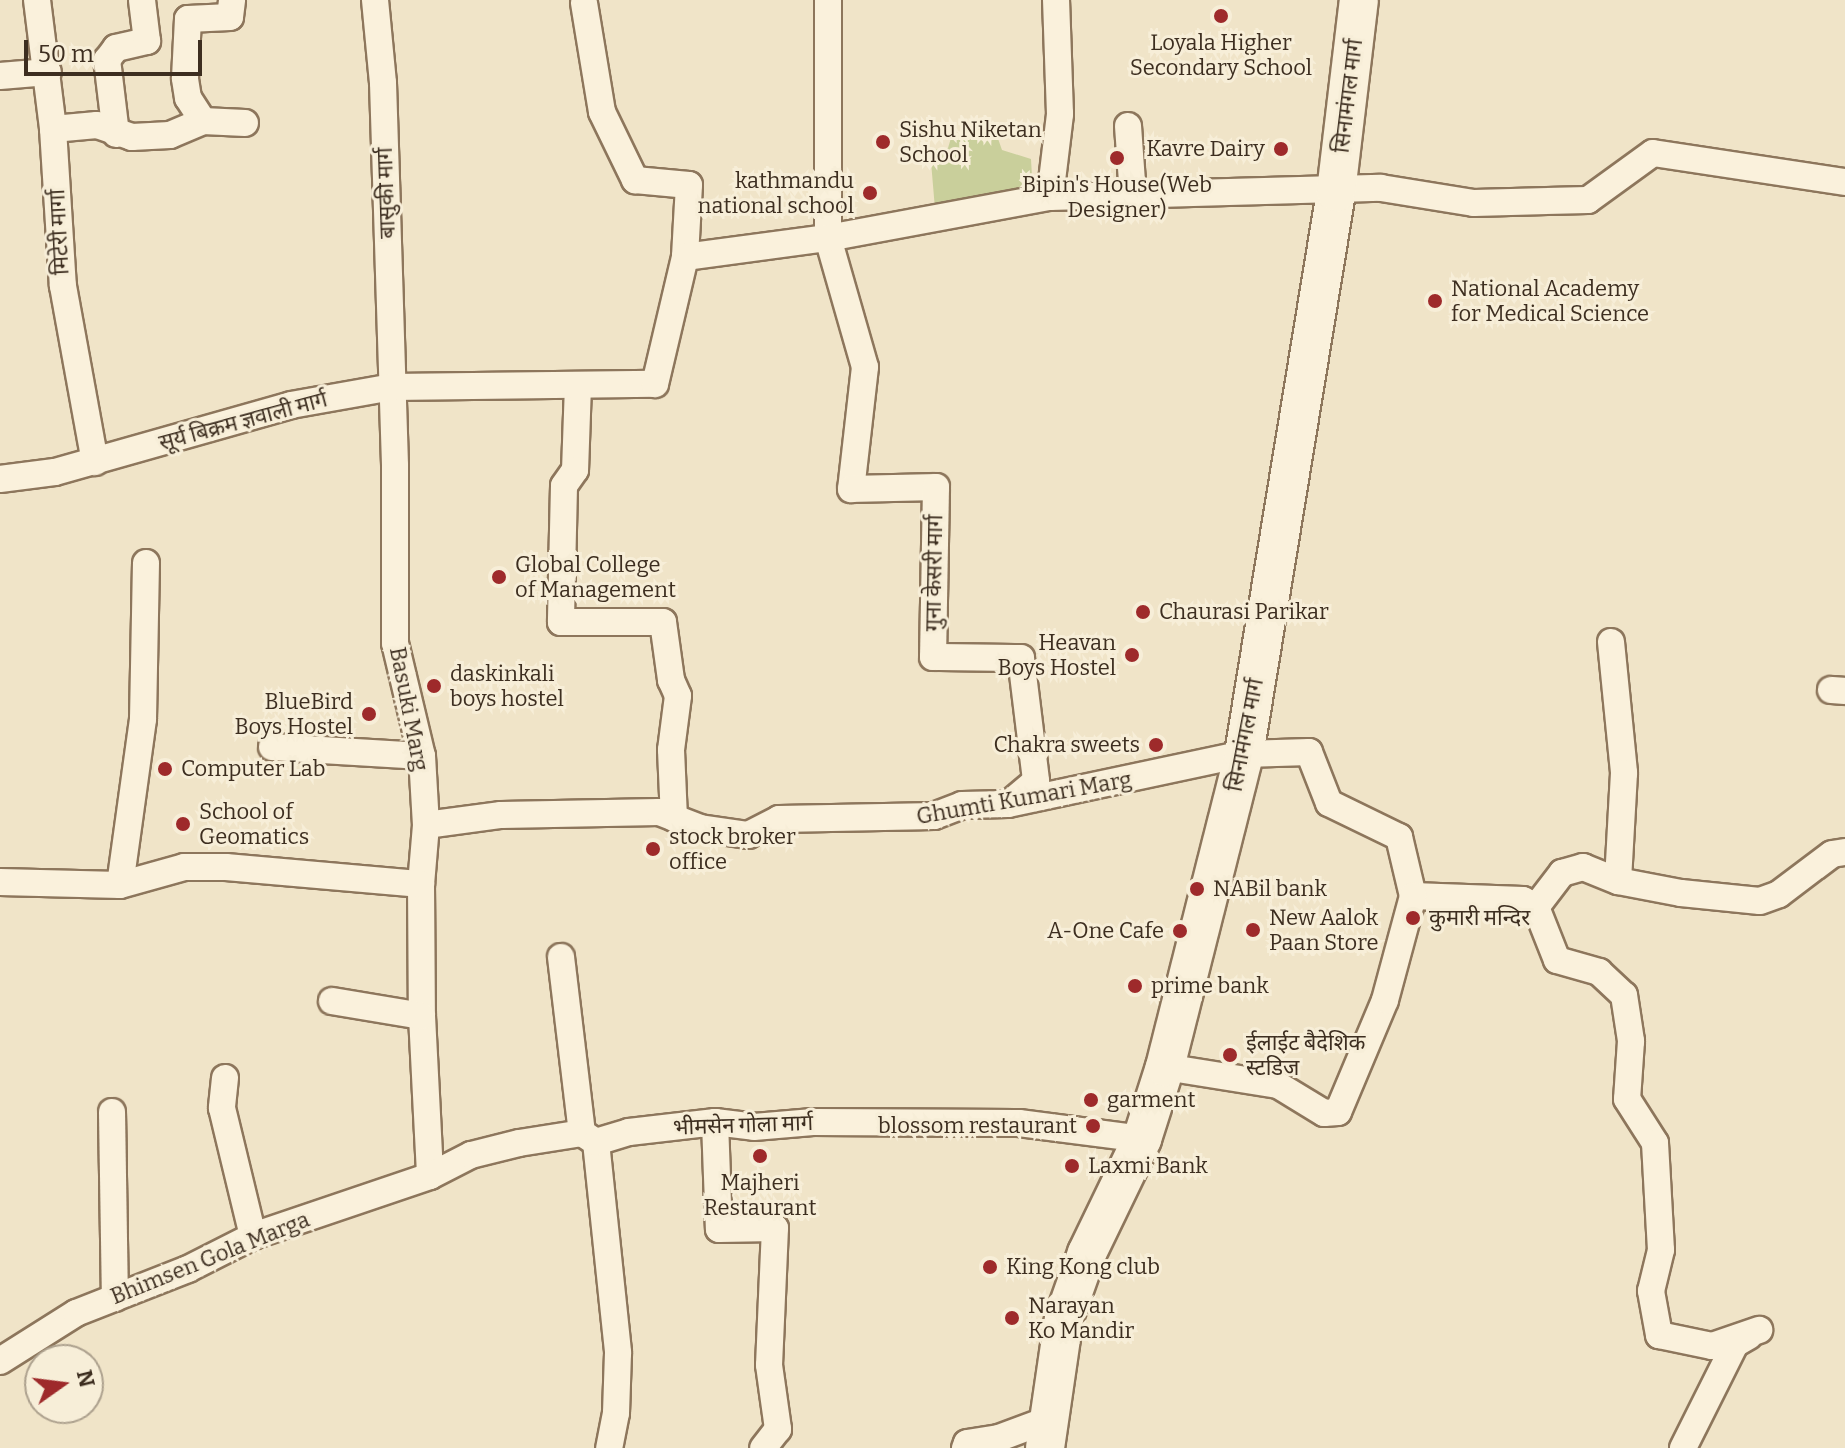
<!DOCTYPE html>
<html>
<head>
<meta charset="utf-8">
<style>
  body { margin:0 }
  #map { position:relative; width:1845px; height:1448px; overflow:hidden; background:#f0e4c8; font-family:Bitter,"Noto Sans Devanagari",serif }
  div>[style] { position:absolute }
  .green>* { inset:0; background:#c9cf9b }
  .roads { filter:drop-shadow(2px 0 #8d765c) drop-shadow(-2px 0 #8d765c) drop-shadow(0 2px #8d765c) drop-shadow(0 -2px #8d765c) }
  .street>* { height:26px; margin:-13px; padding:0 13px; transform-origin:13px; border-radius:13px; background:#faf1dc }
  .secondary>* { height:38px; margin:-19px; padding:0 19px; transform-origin:19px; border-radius:19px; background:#faf1dc }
  .dots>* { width:22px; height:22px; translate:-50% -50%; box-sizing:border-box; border:4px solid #f7eed8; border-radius:50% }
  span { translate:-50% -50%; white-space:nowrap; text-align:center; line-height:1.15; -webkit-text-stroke:6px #f7eed8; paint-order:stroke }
  .poi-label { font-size:22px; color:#3d2e20 }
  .left { translate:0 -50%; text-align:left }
  .right { translate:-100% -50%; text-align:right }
  .street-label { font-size:22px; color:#3d2e20 }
  .north { position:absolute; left:24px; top:1344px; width:80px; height:80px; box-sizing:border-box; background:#f7eed8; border:2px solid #ada18e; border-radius:50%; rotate:76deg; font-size:22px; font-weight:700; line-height:32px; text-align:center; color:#3d2e20 }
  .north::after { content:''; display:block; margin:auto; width:28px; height:36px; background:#9e2a2b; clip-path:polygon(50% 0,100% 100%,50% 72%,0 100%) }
  .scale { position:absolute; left:24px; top:40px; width:178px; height:36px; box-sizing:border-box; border:4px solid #3d2e20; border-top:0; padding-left:10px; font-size:24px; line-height:28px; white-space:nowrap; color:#3d2e20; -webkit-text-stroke:6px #f7eed8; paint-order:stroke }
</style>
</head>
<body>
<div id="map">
  <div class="green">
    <div style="clip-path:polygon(996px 133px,1002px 150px,1031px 159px,1033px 194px,935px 209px,930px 150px,948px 148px,951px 138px,991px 141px)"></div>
  </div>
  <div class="roads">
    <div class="street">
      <div style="left:37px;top:0;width:130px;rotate:82.9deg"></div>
      <div style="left:53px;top:129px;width:157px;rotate:86.4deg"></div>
      <div style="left:63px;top:286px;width:179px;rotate:79.7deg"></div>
      <div style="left:375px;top:0;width:83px;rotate:84.5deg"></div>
      <div style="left:383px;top:83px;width:383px;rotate:88.2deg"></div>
      <div style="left:395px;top:466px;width:177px;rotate:90deg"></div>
      <div style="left:395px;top:643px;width:116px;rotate:76.6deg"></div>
      <div style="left:422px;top:756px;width:69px;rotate:86.7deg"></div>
      <div style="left:426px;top:825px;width:59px;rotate:94.8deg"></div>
      <div style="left:421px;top:884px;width:132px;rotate:89.6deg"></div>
      <div style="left:422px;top:1016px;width:160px;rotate:87.1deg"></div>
      <div style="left:828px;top:0;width:238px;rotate:90deg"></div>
      <div style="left:828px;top:238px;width:134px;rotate:74deg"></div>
      <div style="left:865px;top:367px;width:123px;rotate:96.5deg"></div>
      <div style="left:851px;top:489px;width:85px;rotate:-1.3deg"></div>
      <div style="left:936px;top:487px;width:170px;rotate:91deg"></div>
      <div style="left:933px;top:657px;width:88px;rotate:0.7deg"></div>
      <div style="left:1021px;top:658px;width:124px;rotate:83deg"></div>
      <div style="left:1036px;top:781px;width:33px;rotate:140deg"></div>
      <div style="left:584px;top:3px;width:110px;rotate:80.6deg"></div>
      <div style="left:602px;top:112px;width:76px;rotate:64.1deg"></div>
      <div style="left:635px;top:180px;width:54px;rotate:5.3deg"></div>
      <div style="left:689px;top:185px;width:72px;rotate:93.2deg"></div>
      <div style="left:0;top:76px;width:48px;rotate:-4.8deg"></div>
      <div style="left:203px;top:121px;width:27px;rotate:-123deg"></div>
      <div style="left:188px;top:98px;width:20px;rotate:-99deg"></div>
      <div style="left:185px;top:78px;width:59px;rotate:-87.1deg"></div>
      <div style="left:188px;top:19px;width:42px;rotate:-2.7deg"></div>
      <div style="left:230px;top:17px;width:17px;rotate:-83deg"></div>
      <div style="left:1128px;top:126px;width:70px;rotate:85.9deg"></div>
      <div style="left:53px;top:129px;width:44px;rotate:-5.2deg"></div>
      <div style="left:97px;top:125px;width:37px;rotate:19deg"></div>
      <div style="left:132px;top:137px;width:38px;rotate:-3deg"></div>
      <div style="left:170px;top:135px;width:36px;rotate:-23deg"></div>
      <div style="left:203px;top:121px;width:42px;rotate:2.7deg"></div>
      <div style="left:116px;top:134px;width:75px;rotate:-96.9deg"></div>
      <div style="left:107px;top:60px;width:15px;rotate:-53deg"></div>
      <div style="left:116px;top:48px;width:32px;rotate:-13deg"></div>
      <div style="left:147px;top:41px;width:41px;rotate:-97deg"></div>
      <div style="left:1050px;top:197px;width:84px;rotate:-83.1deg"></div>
      <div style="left:1060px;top:114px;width:114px;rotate:-92deg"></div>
      <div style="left:578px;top:385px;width:85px;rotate:92deg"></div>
      <div style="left:575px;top:470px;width:19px;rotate:125deg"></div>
      <div style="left:564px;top:486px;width:136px;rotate:91.3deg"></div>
      <div style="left:561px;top:622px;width:102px"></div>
      <div style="left:663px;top:622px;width:59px;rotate:82.1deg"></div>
      <div style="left:671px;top:680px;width:17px;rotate:66deg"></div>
      <div style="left:678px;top:696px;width:54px;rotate:97.4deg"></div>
      <div style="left:671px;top:750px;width:68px;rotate:87.5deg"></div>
      <div style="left:0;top:479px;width:55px;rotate:-7.3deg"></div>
      <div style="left:55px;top:472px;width:245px;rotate:-15.8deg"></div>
      <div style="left:291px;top:405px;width:103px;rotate:-10.1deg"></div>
      <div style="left:392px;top:387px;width:263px;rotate:-0.7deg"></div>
      <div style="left:655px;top:384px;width:130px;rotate:-76.7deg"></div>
      <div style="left:685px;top:257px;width:144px;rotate:-7.6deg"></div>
      <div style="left:828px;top:238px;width:226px;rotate:-10.5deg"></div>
      <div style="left:1050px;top:197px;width:331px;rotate:-1.6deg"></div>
      <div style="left:1381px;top:188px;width:94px;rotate:9.2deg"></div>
      <div style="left:1474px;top:203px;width:114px;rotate:-1.5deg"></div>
      <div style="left:1588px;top:200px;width:80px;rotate:-35.9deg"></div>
      <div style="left:1653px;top:153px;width:194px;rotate:8.6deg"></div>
      <div style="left:1611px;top:642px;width:132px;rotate:84.3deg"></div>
      <div style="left:1624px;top:773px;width:108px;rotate:93.2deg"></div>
      <div style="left:1831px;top:690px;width:14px;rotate:4deg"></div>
      <div style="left:272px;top:747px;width:150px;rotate:3.4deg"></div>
      <div style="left:426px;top:825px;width:76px;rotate:-7.6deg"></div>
      <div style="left:501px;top:815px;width:158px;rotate:-1.1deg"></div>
      <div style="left:659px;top:812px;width:44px;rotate:21.3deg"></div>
      <div style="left:700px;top:828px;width:49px;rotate:8.3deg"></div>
      <div style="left:748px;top:835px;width:35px;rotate:-27deg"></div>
      <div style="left:779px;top:819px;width:155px;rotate:-1.1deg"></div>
      <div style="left:934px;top:816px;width:30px;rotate:-21deg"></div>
      <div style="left:962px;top:805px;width:46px;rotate:-1.2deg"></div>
      <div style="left:1008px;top:804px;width:241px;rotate:-12deg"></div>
      <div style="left:1244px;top:754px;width:65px;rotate:-1.8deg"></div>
      <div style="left:1309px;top:752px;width:55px;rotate:68.6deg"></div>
      <div style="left:1329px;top:803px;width:78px;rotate:25.9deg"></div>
      <div style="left:1399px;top:837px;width:61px;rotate:76.7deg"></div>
      <div style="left:0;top:882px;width:120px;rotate:1.4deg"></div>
      <div style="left:120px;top:885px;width:66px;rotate:-15.7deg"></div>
      <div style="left:184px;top:867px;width:42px"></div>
      <div style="left:226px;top:867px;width:196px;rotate:5deg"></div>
      <div style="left:120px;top:885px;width:168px;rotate:-82.1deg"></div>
      <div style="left:143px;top:719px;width:156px;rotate:-88.9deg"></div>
      <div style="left:1413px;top:896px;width:110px;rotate:2.1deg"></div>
      <div style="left:1523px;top:900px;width:15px;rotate:28deg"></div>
      <div style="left:1536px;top:907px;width:43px;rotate:-52.6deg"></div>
      <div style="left:1562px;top:873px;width:22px;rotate:-16deg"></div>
      <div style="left:1583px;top:867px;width:38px;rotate:22deg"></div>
      <div style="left:1618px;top:881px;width:64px;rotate:10.8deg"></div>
      <div style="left:1681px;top:893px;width:79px;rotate:5.8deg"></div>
      <div style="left:1760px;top:901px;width:20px;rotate:-20deg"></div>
      <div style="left:1779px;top:894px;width:66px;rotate:-37deg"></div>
      <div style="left:1832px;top:854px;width:13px;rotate:-9deg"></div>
      <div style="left:1536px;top:907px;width:57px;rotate:68.4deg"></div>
      <div style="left:1557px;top:960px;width:44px;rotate:15.9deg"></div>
      <div style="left:1599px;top:972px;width:34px;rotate:43deg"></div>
      <div style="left:1624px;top:995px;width:47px;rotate:81.3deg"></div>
      <div style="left:1631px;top:1041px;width:58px;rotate:93.9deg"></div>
      <div style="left:1627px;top:1099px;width:52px;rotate:57.5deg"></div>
      <div style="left:1655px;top:1143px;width:107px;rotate:86.8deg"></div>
      <div style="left:1661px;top:1250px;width:42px;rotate:103.7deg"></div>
      <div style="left:1651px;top:1291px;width:45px;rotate:79.7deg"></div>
      <div style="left:1659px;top:1335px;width:54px;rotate:11.7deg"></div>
      <div style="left:1712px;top:1346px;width:50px;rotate:-18.8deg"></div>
      <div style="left:561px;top:957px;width:177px;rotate:83.2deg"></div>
      <div style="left:332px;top:1001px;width:91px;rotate:9.5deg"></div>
      <div style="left:1165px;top:1067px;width:114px;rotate:9.1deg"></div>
      <div style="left:1278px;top:1085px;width:54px;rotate:31.3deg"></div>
      <div style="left:1324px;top:1113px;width:14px;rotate:-4deg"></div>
      <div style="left:1338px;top:1112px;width:121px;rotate:-67.2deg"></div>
      <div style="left:1385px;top:1000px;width:108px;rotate:-74.9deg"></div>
      <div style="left:225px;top:1078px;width:30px;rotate:96deg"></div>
      <div style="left:222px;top:1108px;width:132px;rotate:76.4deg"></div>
      <div style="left:112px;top:1112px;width:186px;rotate:89.1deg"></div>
      <div style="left:715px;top:1122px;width:107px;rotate:87.9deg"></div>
      <div style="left:719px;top:1229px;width:56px;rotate:-1deg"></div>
      <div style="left:775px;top:1228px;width:137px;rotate:92.5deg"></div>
      <div style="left:769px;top:1365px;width:65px;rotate:82deg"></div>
      <div style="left:778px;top:1429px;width:24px;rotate:128deg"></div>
      <div style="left:596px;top:1142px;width:212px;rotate:84deg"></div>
      <div style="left:618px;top:1353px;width:60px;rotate:91.9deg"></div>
      <div style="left:616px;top:1413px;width:36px;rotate:101deg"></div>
      <div style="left:0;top:1361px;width:90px;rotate:-32.3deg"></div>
      <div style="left:76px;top:1313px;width:120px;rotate:-21.4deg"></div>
      <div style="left:188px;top:1269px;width:73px;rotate:-26.9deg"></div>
      <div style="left:253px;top:1236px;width:187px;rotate:-18.7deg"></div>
      <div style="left:430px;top:1176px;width:46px;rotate:-27.1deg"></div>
      <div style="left:471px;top:1155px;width:49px;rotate:-14deg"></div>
      <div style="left:519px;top:1143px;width:64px;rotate:-9deg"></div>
      <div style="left:582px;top:1133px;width:17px;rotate:33deg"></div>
      <div style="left:596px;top:1142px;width:34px;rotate:-17deg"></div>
      <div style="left:629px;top:1132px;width:87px;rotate:-6.6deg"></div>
      <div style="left:715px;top:1122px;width:39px;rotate:7deg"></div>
      <div style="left:754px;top:1127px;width:59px;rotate:-4.8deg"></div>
      <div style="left:813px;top:1122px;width:206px;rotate:0.3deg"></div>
      <div style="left:1019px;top:1123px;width:124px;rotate:7.4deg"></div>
      <div style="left:965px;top:1448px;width:5px;rotate:-68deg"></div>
      <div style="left:967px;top:1443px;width:32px;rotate:-9deg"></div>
      <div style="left:999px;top:1438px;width:51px;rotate:-20.6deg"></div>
      <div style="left:1683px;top:1448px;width:116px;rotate:-63.4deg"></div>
      <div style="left:1735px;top:1344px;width:16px;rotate:-30deg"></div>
    </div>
    <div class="secondary">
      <div style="left:1045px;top:1448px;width:131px;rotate:-81.7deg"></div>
      <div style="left:1064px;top:1318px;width:69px;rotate:-70.5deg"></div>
      <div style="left:1087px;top:1253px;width:127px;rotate:-64.2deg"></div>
      <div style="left:1142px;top:1139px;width:76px;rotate:-72.3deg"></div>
      <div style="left:1165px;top:1067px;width:323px;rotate:-75.8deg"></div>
      <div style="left:1244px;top:754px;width:569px;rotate:-80.7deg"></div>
      <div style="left:1336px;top:192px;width:193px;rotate:-83.2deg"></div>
    </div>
  </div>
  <div class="dots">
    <div style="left:1221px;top:16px;background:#9e2a2b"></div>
    <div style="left:883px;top:142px;background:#9e2a2b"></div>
    <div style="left:1281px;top:149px;background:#9e2a2b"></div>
    <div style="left:1117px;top:158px;background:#9e2a2b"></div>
    <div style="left:870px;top:193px;background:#9e2a2b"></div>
    <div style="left:1435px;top:301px;background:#9e2a2b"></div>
    <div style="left:499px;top:577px;background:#9e2a2b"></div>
    <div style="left:1143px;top:612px;background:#9e2a2b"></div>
    <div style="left:1132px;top:655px;background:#9e2a2b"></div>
    <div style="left:434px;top:686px;background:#9e2a2b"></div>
    <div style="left:369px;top:714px;background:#9e2a2b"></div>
    <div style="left:1156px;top:745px;background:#9e2a2b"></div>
    <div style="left:165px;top:769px;background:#9e2a2b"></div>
    <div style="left:183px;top:824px;background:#9e2a2b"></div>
    <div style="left:653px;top:849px;background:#9e2a2b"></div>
    <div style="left:1197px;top:889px;background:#9e2a2b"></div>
    <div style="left:1413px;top:918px;background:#9e2a2b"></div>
    <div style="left:1253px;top:930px;background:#9e2a2b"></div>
    <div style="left:1180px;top:931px;background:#9e2a2b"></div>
    <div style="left:1135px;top:986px;background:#9e2a2b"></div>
    <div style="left:1230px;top:1055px;background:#9e2a2b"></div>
    <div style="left:1091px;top:1100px;background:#9e2a2b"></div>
    <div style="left:1093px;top:1126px;background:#9e2a2b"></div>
    <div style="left:760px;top:1156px;background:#9e2a2b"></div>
    <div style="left:1072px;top:1166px;background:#9e2a2b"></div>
    <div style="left:990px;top:1267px;background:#9e2a2b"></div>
    <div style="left:1012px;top:1318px;background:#9e2a2b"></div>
  </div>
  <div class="poi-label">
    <span style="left:1221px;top:55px">Loyala Higher<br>Secondary School</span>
    <span class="left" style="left:899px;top:142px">Sishu Niketan<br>School</span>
    <span class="right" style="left:1265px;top:149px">Kavre Dairy</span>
    <span class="right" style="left:854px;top:193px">kathmandu<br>national school</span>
    <span style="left:1117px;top:197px">Bipin's House(Web<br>Designer)</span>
    <span class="left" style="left:1451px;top:301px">National Academy<br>for Medical Science</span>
    <span class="left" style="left:515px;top:577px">Global College<br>of Management</span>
    <span class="left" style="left:1159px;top:612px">Chaurasi Parikar</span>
    <span class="right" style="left:1116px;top:655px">Heavan<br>Boys Hostel</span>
    <span class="left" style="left:450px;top:686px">daskinkali<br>boys hostel</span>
    <span class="right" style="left:353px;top:714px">BlueBird<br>Boys Hostel</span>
    <span class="right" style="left:1140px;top:745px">Chakra sweets</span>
    <span class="left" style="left:181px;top:769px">Computer Lab</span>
    <span class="left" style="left:199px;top:824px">School of<br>Geomatics</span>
    <span class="left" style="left:669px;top:849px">stock broker<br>office</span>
    <span class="left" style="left:1213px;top:889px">NABil bank</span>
    <span class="left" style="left:1269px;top:930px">New Aalok<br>Paan Store</span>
    <span class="left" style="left:1429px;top:918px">कुमारी मन्दिर</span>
    <span class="right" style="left:1164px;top:931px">A-One Cafe</span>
    <span class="left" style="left:1151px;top:986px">prime bank</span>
    <span class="left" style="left:1246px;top:1055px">ईलाईट बैदेशिक<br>स्टडिज</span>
    <span class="left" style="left:1107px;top:1100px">garment</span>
    <span class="right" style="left:1077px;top:1126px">blossom restaurant</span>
    <span class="left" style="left:1088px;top:1166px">Laxmi Bank</span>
    <span style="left:760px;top:1195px">Majheri<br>Restaurant</span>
    <span class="left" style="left:1006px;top:1267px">King Kong club</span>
    <span class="left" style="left:1028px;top:1318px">Narayan<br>Ko Mandir</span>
  </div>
  <div class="street-label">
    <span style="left:1348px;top:96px;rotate:-83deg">सिनामंगल मार्ग</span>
    <span style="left:386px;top:193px;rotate:-92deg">बासुकी मार्ग</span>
    <span style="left:59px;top:232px;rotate:-93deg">मिटेरी मार्गा</span>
    <span style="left:243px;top:421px;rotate:-15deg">सूर्य बिक्रम ज्ञवाली मार्ग</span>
    <span style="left:934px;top:573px;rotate:-89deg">गुना केसरी मार्ग</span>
    <span style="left:409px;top:709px;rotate:79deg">Basuki Marg</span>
    <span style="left:1245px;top:735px;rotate:-79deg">सिनामंगल मार्ग</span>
    <span style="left:1024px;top:798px;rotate:-10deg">Ghumti Kumari Marg</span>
    <span style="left:743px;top:1125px;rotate:-2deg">भीमसेन गोला मार्ग</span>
    <span style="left:210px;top:1258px;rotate:-22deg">Bhimsen Gola Marga</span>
  </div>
  <div class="north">N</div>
  <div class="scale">50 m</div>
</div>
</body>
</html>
